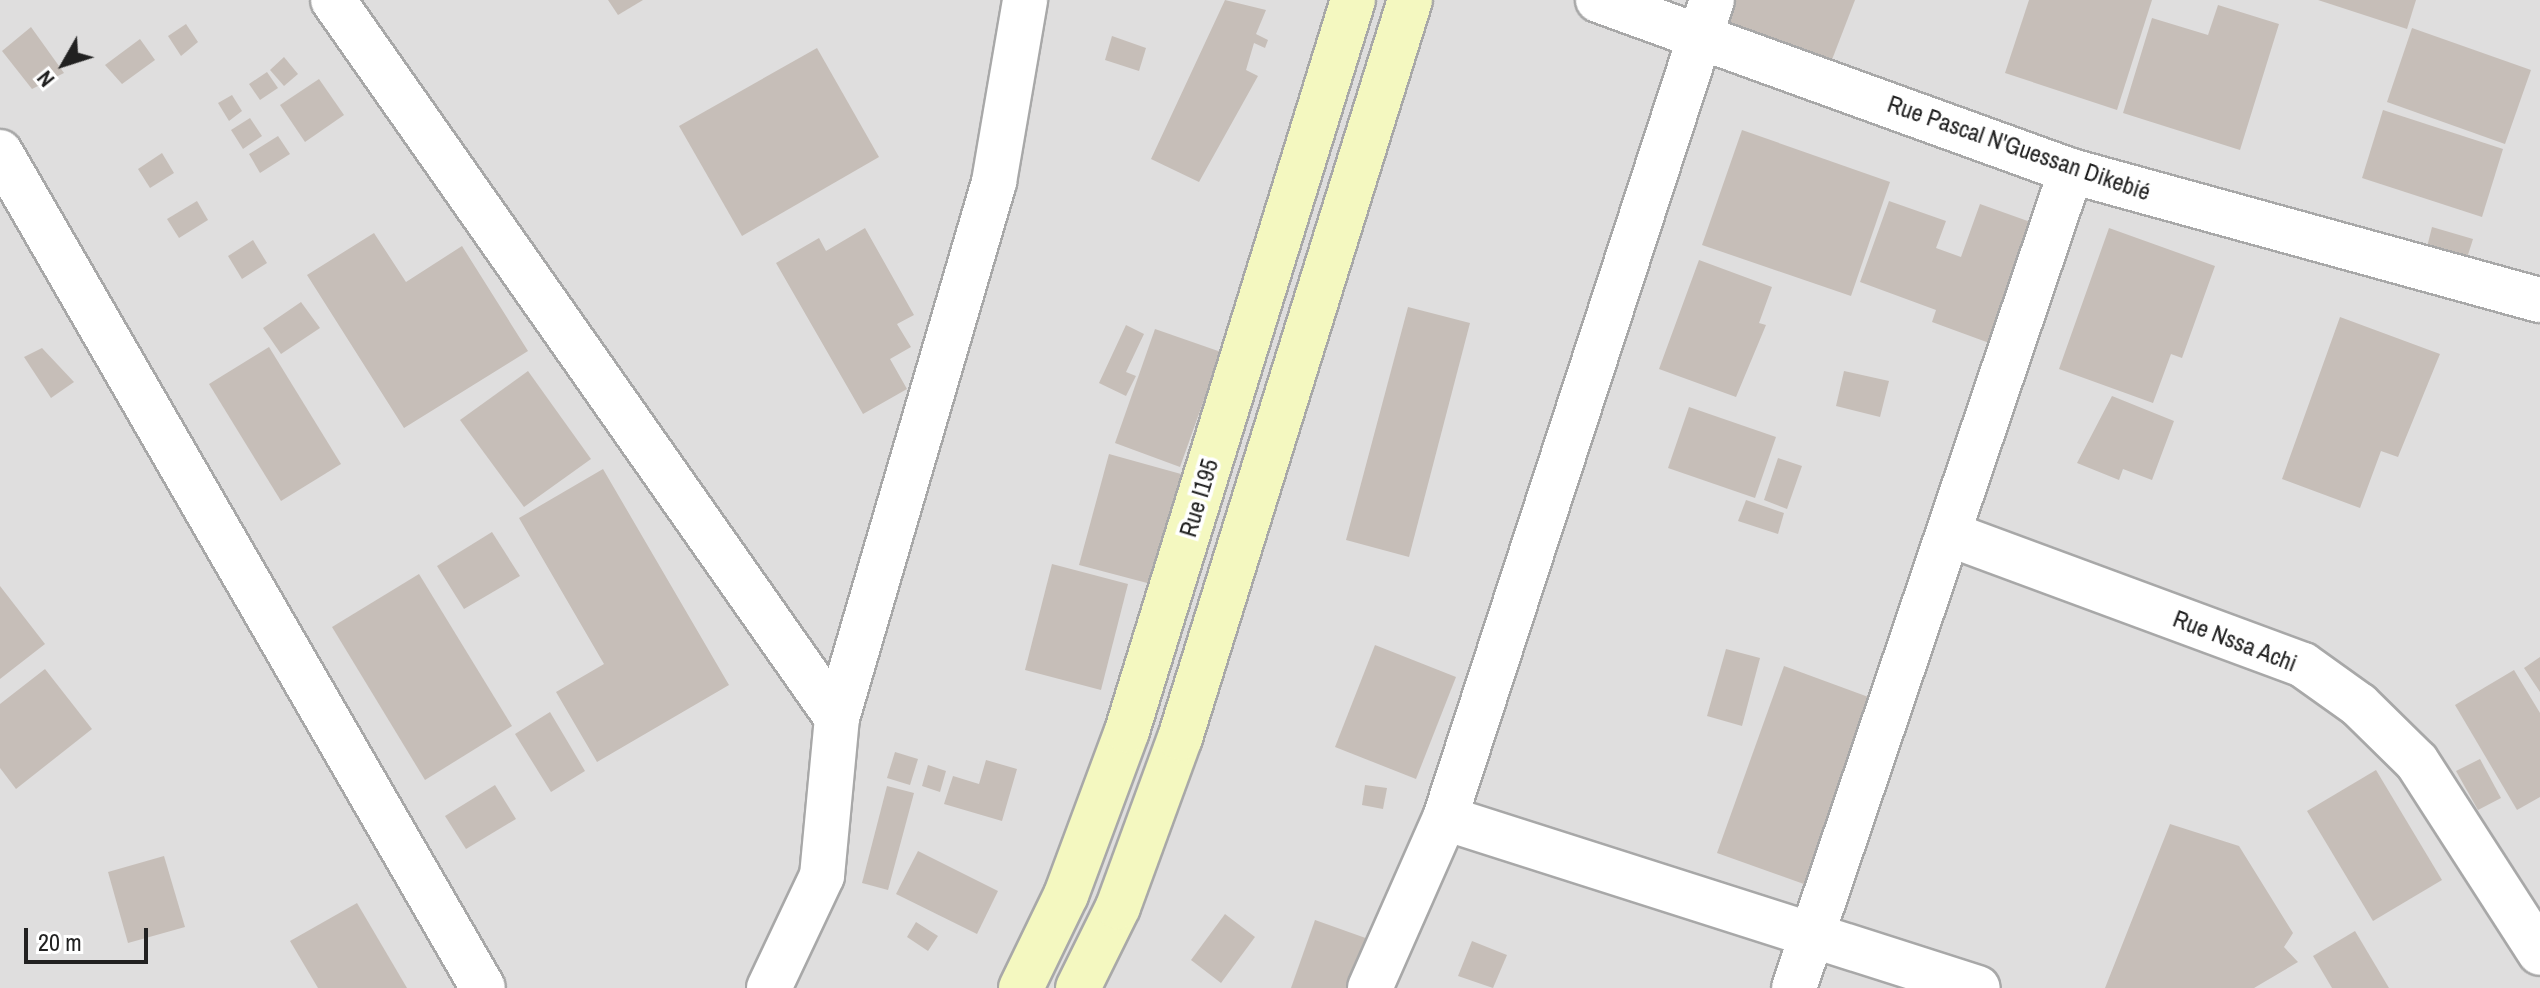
<!DOCTYPE html>
<html>
<head>
<meta charset="utf-8">
<style>
  body { margin:0 }
  #map { position:relative; width:2540px; height:988px; overflow:hidden; background:#f1eee8; font-family:"Archivo Narrow",sans-serif }
  div>[style] { position:absolute }
  .residential>* { inset:0; background:#dfdede }
  .building>* { inset:0; background:#c6beb8 }
  .roads { filter:drop-shadow(2px 0 #a8a8a8) drop-shadow(-2px 0 #a8a8a8) drop-shadow(0 2px #a8a8a8) drop-shadow(0 -2px #a8a8a8) }
  .minor>* { height:44px; margin:-22px; padding:0 22px; transform-origin:22px; border-radius:22px; background:#fff }
  .secondary>* { height:44px; margin:-22px; padding:0 22px; transform-origin:22px; border-radius:22px; background:#f4f8c0 }
  span { translate:-50% -50%; white-space:nowrap; text-align:center; line-height:1.15; -webkit-text-stroke:7px #fff; paint-order:stroke }
  .street-label { font-size:24px; color:#212121 }
  .north { position:absolute; left:24px; top:24px; width:80px; height:80px; -webkit-text-stroke:6px #fff; paint-order:stroke; rotate:231deg; font-size:22px; font-weight:700; line-height:32px; text-align:center; color:#212121 }
  .north::after { content:''; display:block; margin:auto; width:28px; height:36px; background:#212121; clip-path:polygon(50% 0,100% 100%,50% 72%,0 100%) }
  .scale { position:absolute; left:24px; top:928px; width:124px; height:36px; box-sizing:border-box; border:4px solid #212121; border-top:0; padding-left:10px; font-size:24px; line-height:28px; white-space:nowrap; color:#212121; -webkit-text-stroke:6px #fff; paint-order:stroke }
</style>
</head>
<body>
<div id="map">
  <div class="residential">
    <div style="clip-path:polygon(0 0,2540px 0,2540px 988px,0 988px)"></div>
  </div>
  <div class="building">
    <div style="clip-path:polygon(608px 0,643px 0,618px 15px)"></div>
    <div style="clip-path:polygon(1225px 0,1266px 10px,1256px 34px,1268px 40px,1265px 48px,1254px 43px,1246px 70px,1258px 76px,1199px 182px,1151px 159px)"></div>
    <div style="clip-path:polygon(1724px 0,1855px 0,1828px 70px,1714px 26px)"></div>
    <div style="clip-path:polygon(2029px 0,2152px 0,2117px 110px,2005px 73px)"></div>
    <div style="clip-path:polygon(2318px 0,2416px 0,2407px 29px)"></div>
    <div style="clip-path:polygon(2218px 5px,2279px 24px,2240px 150px,2123px 113px,2152px 18px,2208px 35px)"></div>
    <div style="clip-path:polygon(186px 24px,198px 42px,181px 56px,168px 36px)"></div>
    <div style="clip-path:polygon(31px 27px,64px 73px,32px 89px,2px 51px)"></div>
    <div style="clip-path:polygon(2412px 28px,2531px 70px,2505px 144px,2387px 102px)"></div>
    <div style="clip-path:polygon(1112px 36px,1146px 48px,1139px 71px,1105px 60px)"></div>
    <div style="clip-path:polygon(140px 39px,155px 60px,122px 84px,105px 65px)"></div>
    <div style="clip-path:polygon(817px 48px,879px 157px,742px 236px,679px 126px)"></div>
    <div style="clip-path:polygon(284px 57px,298px 74px,284px 86px,270px 70px)"></div>
    <div style="clip-path:polygon(267px 72px,278px 88px,260px 100px,249px 84px)"></div>
    <div style="clip-path:polygon(319px 79px,344px 115px,305px 142px,280px 105px)"></div>
    <div style="clip-path:polygon(232px 95px,242px 111px,229px 121px,218px 103px)"></div>
    <div style="clip-path:polygon(2383px 110px,2503px 149px,2482px 217px,2362px 178px)"></div>
    <div style="clip-path:polygon(250px 118px,262px 136px,243px 149px,231px 130px)"></div>
    <div style="clip-path:polygon(1742px 130px,1890px 182px,1851px 296px,1702px 245px)"></div>
    <div style="clip-path:polygon(278px 136px,290px 154px,260px 173px,249px 154px)"></div>
    <div style="clip-path:polygon(162px 153px,174px 173px,150px 188px,138px 169px)"></div>
    <div style="clip-path:polygon(197px 201px,208px 220px,179px 238px,167px 219px)"></div>
    <div style="clip-path:polygon(1889px 201px,1946px 221px,1936px 248px,1961px 257px,1980px 204px,2036px 224px,1992px 344px,1932px 322px,1936px 310px,1860px 282px)"></div>
    <div style="clip-path:polygon(2432px 227px,2473px 239px,2467px 258px,2427px 247px)"></div>
    <div style="clip-path:polygon(865px 228px,914px 315px,897px 324px,911px 347px,890px 359px,907px 389px,863px 414px,776px 263px,819px 238px,826px 251px)"></div>
    <div style="clip-path:polygon(2109px 228px,2215px 266px,2182px 358px,2171px 354px,2153px 403px,2059px 369px)"></div>
    <div style="clip-path:polygon(374px 233px,406px 282px,462px 246px,528px 351px,404px 428px,307px 275px)"></div>
    <div style="clip-path:polygon(253px 240px,267px 263px,242px 279px,228px 256px)"></div>
    <div style="clip-path:polygon(1699px 260px,1772px 287px,1759px 323px,1766px 325px,1736px 397px,1659px 369px)"></div>
    <div style="clip-path:polygon(301px 302px,320px 328px,281px 354px,263px 328px)"></div>
    <div style="clip-path:polygon(1408px 307px,1470px 323px,1409px 557px,1346px 540px)"></div>
    <div style="clip-path:polygon(2340px 317px,2440px 354px,2398px 457px,2381px 451px,2360px 508px,2282px 479px)"></div>
    <div style="clip-path:polygon(1126px 325px,1144px 334px,1126px 372px,1136px 376px,1126px 396px,1099px 383px)"></div>
    <div style="clip-path:polygon(1155px 329px,1221px 352px,1180px 467px,1115px 443px)"></div>
    <div style="clip-path:polygon(269px 347px,341px 464px,281px 501px,209px 384px)"></div>
    <div style="clip-path:polygon(42px 348px,74px 382px,51px 398px,24px 357px)"></div>
    <div style="clip-path:polygon(528px 371px,591px 459px,524px 507px,460px 420px)"></div>
    <div style="clip-path:polygon(1844px 371px,1889px 381px,1880px 417px,1836px 406px)"></div>
    <div style="clip-path:polygon(2112px 396px,2174px 421px,2152px 480px,2123px 469px,2119px 480px,2077px 463px)"></div>
    <div style="clip-path:polygon(1689px 407px,1776px 437px,1755px 498px,1668px 468px)"></div>
    <div style="clip-path:polygon(1109px 454px,1181px 474px,1151px 584px,1079px 565px)"></div>
    <div style="clip-path:polygon(1778px 458px,1802px 466px,1787px 509px,1764px 500px)"></div>
    <div style="clip-path:polygon(603px 469px,729px 685px,597px 762px,556px 692px,604px 664px,519px 518px)"></div>
    <div style="clip-path:polygon(1746px 500px,1784px 513px,1778px 534px,1738px 521px)"></div>
    <div style="clip-path:polygon(492px 532px,520px 576px,464px 609px,437px 566px)"></div>
    <div style="clip-path:polygon(1052px 564px,1128px 584px,1101px 690px,1025px 670px)"></div>
    <div style="clip-path:polygon(419px 574px,512px 726px,425px 780px,332px 627px)"></div>
    <div style="clip-path:polygon(0 586px,45px 644px,0 679px)"></div>
    <div style="clip-path:polygon(1375px 645px,1456px 677px,1416px 779px,1335px 747px)"></div>
    <div style="clip-path:polygon(1726px 649px,1760px 658px,1742px 726px,1707px 716px)"></div>
    <div style="clip-path:polygon(2540px 657px,2540px 692px,2524px 668px)"></div>
    <div style="clip-path:polygon(1784px 666px,1882px 702px,1815px 888px,1717px 853px)"></div>
    <div style="clip-path:polygon(45px 669px,92px 729px,16px 789px,0 768px,0 704px)"></div>
    <div style="clip-path:polygon(2514px 670px,2540px 713px,2540px 797px,2517px 810px,2455px 705px)"></div>
    <div style="clip-path:polygon(550px 712px,585px 771px,551px 792px,515px 734px)"></div>
    <div style="clip-path:polygon(895px 752px,918px 759px,910px 785px,887px 778px)"></div>
    <div style="clip-path:polygon(2480px 759px,2501px 798px,2478px 810px,2456px 771px)"></div>
    <div style="clip-path:polygon(986px 760px,1017px 769px,1002px 821px,944px 804px,953px 776px,979px 784px)"></div>
    <div style="clip-path:polygon(928px 765px,946px 771px,940px 792px,922px 786px)"></div>
    <div style="clip-path:polygon(2376px 770px,2442px 880px,2373px 921px,2307px 811px)"></div>
    <div style="clip-path:polygon(495px 785px,516px 819px,466px 849px,445px 816px)"></div>
    <div style="clip-path:polygon(1365px 785px,1387px 788px,1383px 809px,1362px 805px)"></div>
    <div style="clip-path:polygon(887px 786px,914px 793px,888px 890px,862px 883px)"></div>
    <div style="clip-path:polygon(2170px 824px,2239px 846px,2293px 933px,2284px 947px,2298px 962px,2254px 988px,2105px 988px)"></div>
    <div style="clip-path:polygon(918px 851px,998px 891px,977px 934px,896px 894px)"></div>
    <div style="clip-path:polygon(164px 856px,185px 927px,128px 943px,108px 872px)"></div>
    <div style="clip-path:polygon(357px 903px,407px 988px,318px 988px,290px 941px)"></div>
    <div style="clip-path:polygon(1225px 914px,1255px 937px,1221px 983px,1191px 960px)"></div>
    <div style="clip-path:polygon(1315px 920px,1374px 941px,1357px 988px,1291px 988px)"></div>
    <div style="clip-path:polygon(916px 922px,938px 936px,928px 951px,907px 937px)"></div>
    <div style="clip-path:polygon(2355px 931px,2389px 988px,2332px 988px,2313px 956px)"></div>
    <div style="clip-path:polygon(1472px 941px,1507px 955px,1493px 988px,1458px 976px)"></div>
  </div>
  <div class="roads">
    <div class="minor">
      <div style="left:333px;top:0;width:877px;rotate:54.93deg"></div>
      <div style="left:1598px;top:0;width:503px;rotate:19.88deg"></div>
      <div style="left:2071px;top:171px;width:486px;rotate:15.4deg"></div>
      <div style="left:0;top:152px;width:965px;rotate:59.98deg"></div>
      <div style="left:1949px;top:534px;width:377px;rotate:20.3deg"></div>
      <div style="left:2303px;top:665px;width:69px;rotate:35.5deg"></div>
      <div style="left:2359px;top:705px;width:81px;rotate:44.5deg"></div>
      <div style="left:2417px;top:762px;width:227px;rotate:57.2deg"></div>
      <div style="left:1445px;top:818px;width:559px;rotate:17.69deg"></div>
      <div style="left:769px;top:988px;width:124px;rotate:-64.7deg"></div>
      <div style="left:822px;top:876px;width:159px;rotate:-84.6deg"></div>
      <div style="left:837px;top:718px;width:559px;rotate:-73.67deg"></div>
      <div style="left:994px;top:182px;width:185px;rotate:-80.3deg"></div>
      <div style="left:1370px;top:988px;width:186px;rotate:-66.2deg"></div>
      <div style="left:1445px;top:818px;width:860px;rotate:-71.92deg"></div>
      <div style="left:1794px;top:988px;width:863px;rotate:-71.27deg"></div>
    </div>
    <div class="secondary">
      <div style="left:1021px;top:988px;width:103px;rotate:-64.2deg"></div>
      <div style="left:1066px;top:895px;width:175px;rotate:-69.6deg"></div>
      <div style="left:1127px;top:731px;width:765px;rotate:-72.82deg"></div>
      <div style="left:1078px;top:988px;width:90px;rotate:-63.7deg"></div>
      <div style="left:1118px;top:907px;width:180px;rotate:-69.9deg"></div>
      <div style="left:1180px;top:738px;width:773px;rotate:-72.69deg"></div>
    </div>
  </div>
  <div class="street-label">
    <span style="left:2019px;top:148px;rotate:19deg">Rue Pascal N'Guessan Dikebié</span>
    <span style="left:1199px;top:498px;rotate:-73deg">Rue I195</span>
    <span style="left:2235px;top:641px;rotate:21deg">Rue Nssa Achi</span>
  </div>
  <div class="north">N</div>
  <div class="scale">20 m</div>
</div>
</body>
</html>
